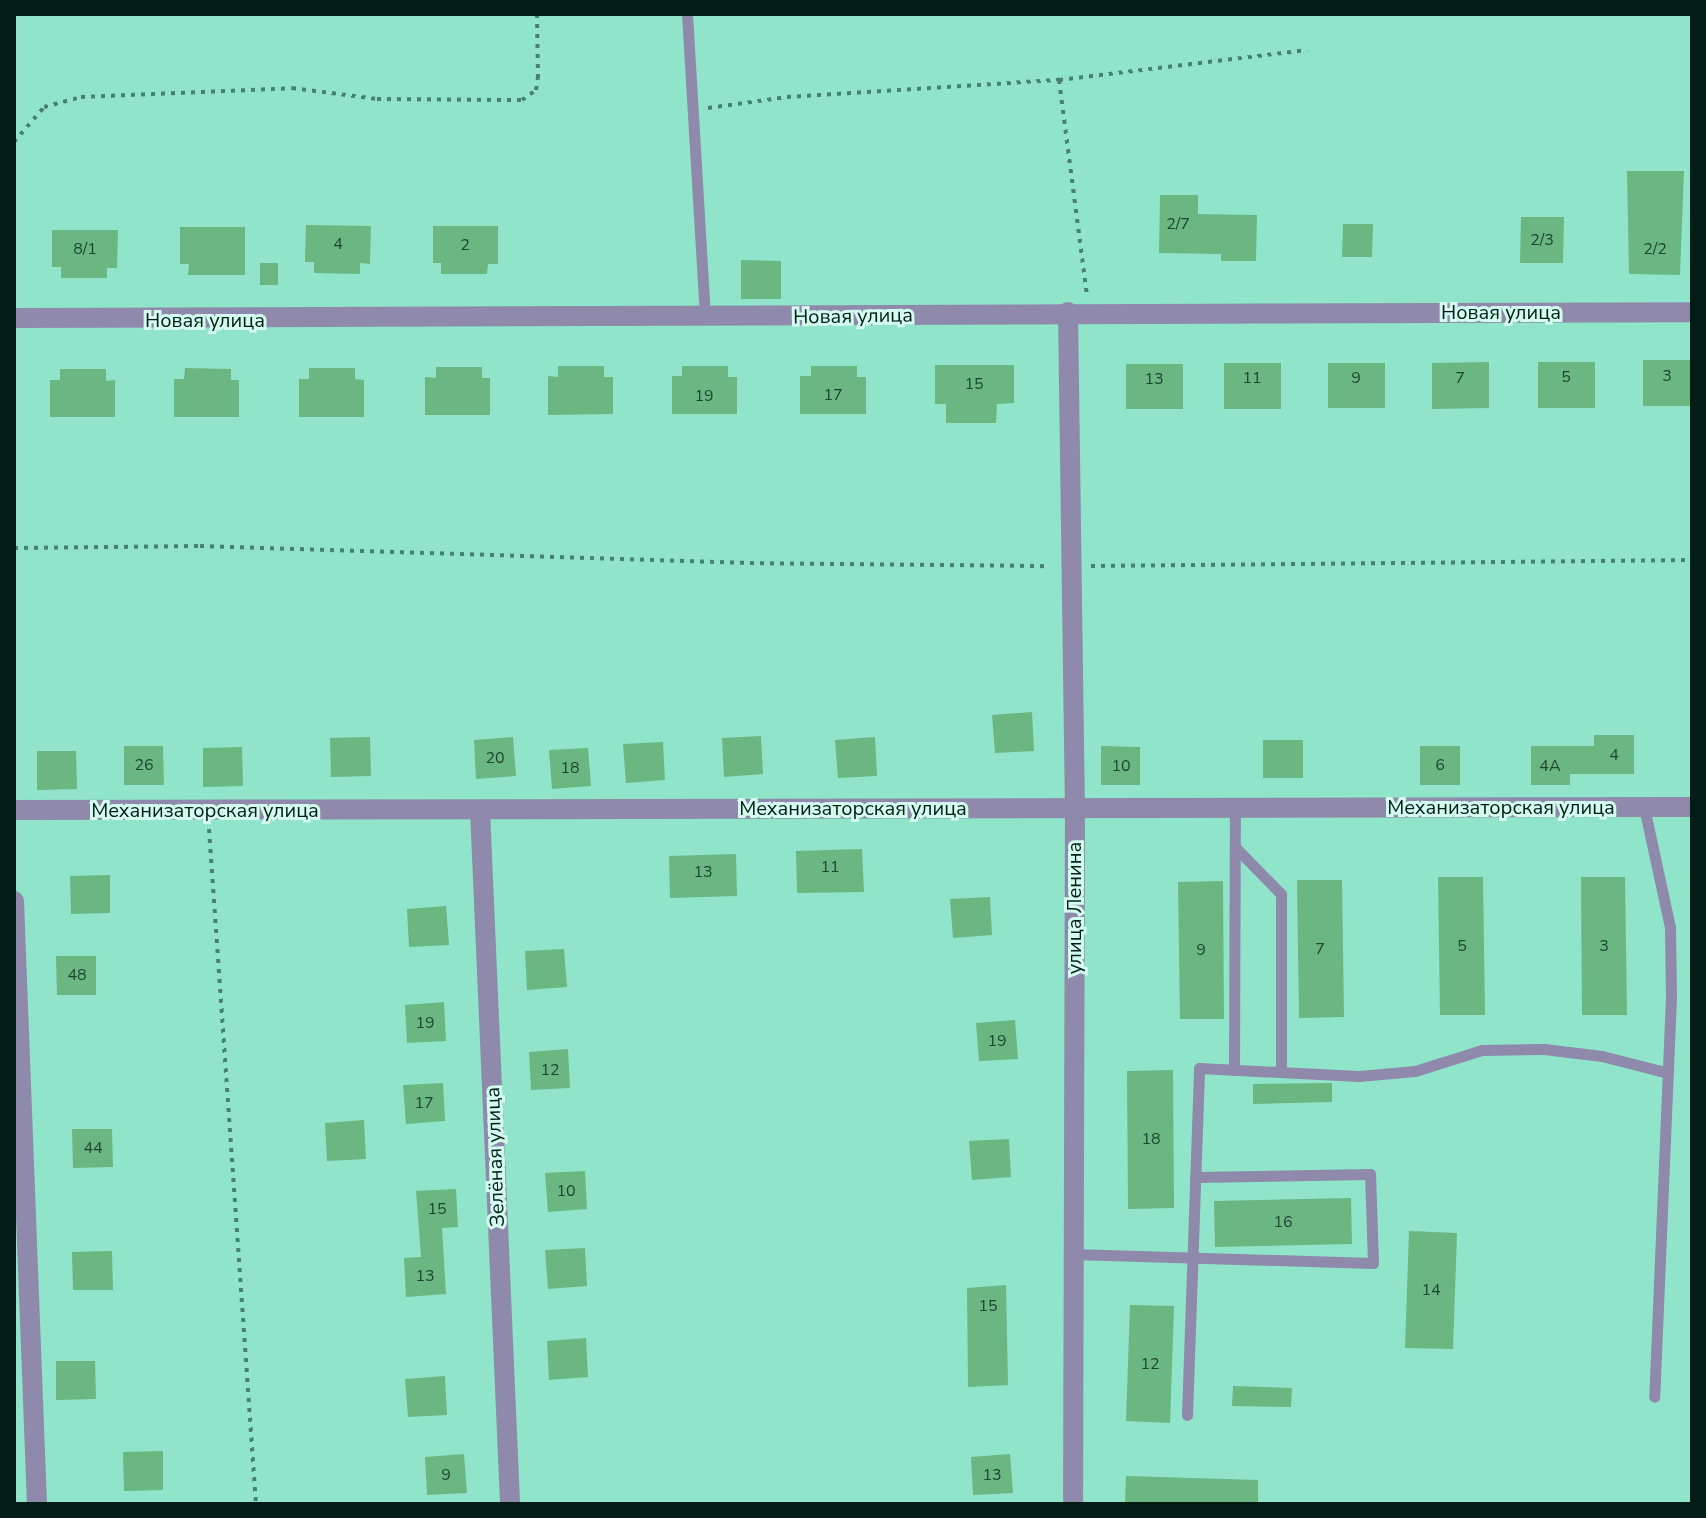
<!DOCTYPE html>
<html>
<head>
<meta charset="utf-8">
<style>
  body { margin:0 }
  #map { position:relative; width:1706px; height:1518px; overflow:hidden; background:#8fe4ca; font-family:"Nunito Sans",sans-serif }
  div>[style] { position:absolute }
  .building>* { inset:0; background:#6bb782 }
  .path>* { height:4px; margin-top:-2px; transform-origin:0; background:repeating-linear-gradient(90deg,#498171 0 4px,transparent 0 10px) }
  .service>* { height:11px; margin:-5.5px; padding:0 5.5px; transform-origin:5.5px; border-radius:5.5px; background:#8f8aab }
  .minor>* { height:20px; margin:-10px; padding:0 10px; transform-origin:10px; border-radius:10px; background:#8f8aab }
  span { translate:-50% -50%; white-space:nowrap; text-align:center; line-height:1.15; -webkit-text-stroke:6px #d3fbee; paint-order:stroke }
  .number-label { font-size:16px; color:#1d4431 }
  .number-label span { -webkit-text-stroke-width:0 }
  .street-label { font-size:20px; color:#031d16 }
  .frame { position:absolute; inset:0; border:16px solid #031d16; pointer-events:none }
</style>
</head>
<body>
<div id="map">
  <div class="building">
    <div style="clip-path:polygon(1627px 171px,1684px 171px,1680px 275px,1629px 274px)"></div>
    <div style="clip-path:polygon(1160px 195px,1198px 195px,1198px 214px,1257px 215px,1256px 261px,1221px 261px,1221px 254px,1159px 253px)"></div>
    <div style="clip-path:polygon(1521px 217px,1564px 217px,1563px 263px,1520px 263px)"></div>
    <div style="clip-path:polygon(1343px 224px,1373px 224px,1372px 257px,1342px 257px)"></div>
    <div style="clip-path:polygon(306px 225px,371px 226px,370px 264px,360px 263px,360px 274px,314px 273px,314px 262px,305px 262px)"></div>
    <div style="clip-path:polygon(433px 226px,498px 226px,498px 264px,488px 264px,487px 274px,441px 274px,441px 263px,433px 263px)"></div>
    <div style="clip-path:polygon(180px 227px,245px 227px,245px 275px,188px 275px,189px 264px,180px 264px)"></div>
    <div style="clip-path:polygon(52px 230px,118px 230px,117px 268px,107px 268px,107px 278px,61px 278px,61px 267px,52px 267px)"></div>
    <div style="clip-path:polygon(741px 260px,781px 261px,781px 299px,741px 299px)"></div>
    <div style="clip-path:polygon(260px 263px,278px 263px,278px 285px,260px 285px)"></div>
    <div style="clip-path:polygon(1643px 360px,1692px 360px,1692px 406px,1643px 406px)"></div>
    <div style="clip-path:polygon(1489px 362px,1489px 408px,1432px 409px,1432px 363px)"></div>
    <div style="clip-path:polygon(1538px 362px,1595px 362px,1595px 408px,1538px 408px)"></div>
    <div style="clip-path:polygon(1224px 363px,1281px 363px,1281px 409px,1224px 409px)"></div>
    <div style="clip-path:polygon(1328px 363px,1385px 363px,1385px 408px,1328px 408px)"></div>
    <div style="clip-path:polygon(1126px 364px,1183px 364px,1183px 409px,1126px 409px)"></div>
    <div style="clip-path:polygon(935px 365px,1014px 365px,1014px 403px,997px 404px,996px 423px,946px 423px,946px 404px,935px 404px)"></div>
    <div style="clip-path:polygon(558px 366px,604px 366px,604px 377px,613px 377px,613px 414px,548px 415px,548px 376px,558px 377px)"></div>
    <div style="clip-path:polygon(682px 366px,728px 366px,728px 377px,737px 377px,737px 414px,672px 414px,672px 376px,682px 376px)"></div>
    <div style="clip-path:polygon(811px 366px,857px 366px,857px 377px,866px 377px,866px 414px,800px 414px,800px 376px,811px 376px)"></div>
    <div style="clip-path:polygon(436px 367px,482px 367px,482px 378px,490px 378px,490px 415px,425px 415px,425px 377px,436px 378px)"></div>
    <div style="clip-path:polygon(185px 368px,231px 369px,231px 380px,239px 380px,239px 417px,174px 417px,174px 379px,184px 379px)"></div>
    <div style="clip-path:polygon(309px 368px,355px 368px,355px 379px,364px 380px,364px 417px,299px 417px,299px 379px,309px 379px)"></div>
    <div style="clip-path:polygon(60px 369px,106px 369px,106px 381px,115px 380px,115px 417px,50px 417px,50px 380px,60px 380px)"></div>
    <div style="clip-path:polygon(1032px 712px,1034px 751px,995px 753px,992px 715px)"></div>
    <div style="clip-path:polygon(1594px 735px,1634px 735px,1634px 774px,1570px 774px,1570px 785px,1531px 785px,1531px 746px,1594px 746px)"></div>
    <div style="clip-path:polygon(761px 736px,763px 774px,724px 777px,722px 738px)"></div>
    <div style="clip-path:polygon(370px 737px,371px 776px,331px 777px,330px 738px)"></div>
    <div style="clip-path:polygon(513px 737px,516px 776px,476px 779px,474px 740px)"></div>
    <div style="clip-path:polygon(875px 737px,877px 776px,838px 778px,835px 740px)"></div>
    <div style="clip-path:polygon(1263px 740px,1303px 740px,1303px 778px,1263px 778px)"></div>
    <div style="clip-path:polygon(663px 742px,665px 780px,626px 783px,623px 744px)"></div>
    <div style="clip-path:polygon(124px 746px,163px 746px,164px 785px,124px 785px)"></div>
    <div style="clip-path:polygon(1101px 746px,1140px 747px,1140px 785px,1101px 785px)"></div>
    <div style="clip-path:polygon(1420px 746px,1460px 746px,1460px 785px,1420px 785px)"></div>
    <div style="clip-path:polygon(242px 747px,243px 786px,203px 787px,203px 748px)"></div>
    <div style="clip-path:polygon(588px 748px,591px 786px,552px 789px,549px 750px)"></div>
    <div style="clip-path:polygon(37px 751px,76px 751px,77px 789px,37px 790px)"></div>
    <div style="clip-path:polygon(862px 849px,864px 892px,797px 893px,796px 851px)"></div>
    <div style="clip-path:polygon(736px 854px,737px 896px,670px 898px,669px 856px)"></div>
    <div style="clip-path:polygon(110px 875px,110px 913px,71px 914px,70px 876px)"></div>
    <div style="clip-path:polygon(1438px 877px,1483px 877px,1485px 1015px,1440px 1015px)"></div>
    <div style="clip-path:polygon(1581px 877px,1625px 877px,1627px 1015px,1582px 1015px)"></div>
    <div style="clip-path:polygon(1297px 880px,1342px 880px,1344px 1017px,1299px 1018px)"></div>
    <div style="clip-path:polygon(1223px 881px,1224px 1019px,1180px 1019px,1178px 882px)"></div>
    <div style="clip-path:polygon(990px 897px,992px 935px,953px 938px,950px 899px)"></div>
    <div style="clip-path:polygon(446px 906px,449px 945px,409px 947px,407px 909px)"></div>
    <div style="clip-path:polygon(564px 949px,567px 987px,527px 990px,525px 951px)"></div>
    <div style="clip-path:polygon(56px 956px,96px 956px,96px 995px,57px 995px)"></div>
    <div style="clip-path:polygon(444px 1002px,446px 1041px,407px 1043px,405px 1005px)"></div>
    <div style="clip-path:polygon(1015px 1020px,1018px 1059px,979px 1061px,976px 1023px)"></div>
    <div style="clip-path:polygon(568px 1049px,570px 1088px,531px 1090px,529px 1052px)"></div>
    <div style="clip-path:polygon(1173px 1070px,1174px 1208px,1128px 1209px,1127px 1071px)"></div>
    <div style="clip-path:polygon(443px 1083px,445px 1121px,406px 1124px,403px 1085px)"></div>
    <div style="clip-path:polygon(1332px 1083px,1332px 1102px,1253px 1104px,1253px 1084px)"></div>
    <div style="clip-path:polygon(364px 1120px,366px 1159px,327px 1161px,325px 1123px)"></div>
    <div style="clip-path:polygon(72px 1129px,112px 1129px,113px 1167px,73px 1168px)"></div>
    <div style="clip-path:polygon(1009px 1139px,1011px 1177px,972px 1180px,969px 1141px)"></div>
    <div style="clip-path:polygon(585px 1171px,587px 1209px,548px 1212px,545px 1173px)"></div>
    <div style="clip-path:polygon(456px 1189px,458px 1227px,442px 1228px,446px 1294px,406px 1297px,404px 1258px,421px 1257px,416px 1191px)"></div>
    <div style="clip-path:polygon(1351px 1198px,1352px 1244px,1215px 1247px,1214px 1201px)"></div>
    <div style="clip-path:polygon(1409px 1231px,1457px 1233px,1453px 1349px,1405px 1348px)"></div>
    <div style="clip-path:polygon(585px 1248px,587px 1286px,548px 1289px,545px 1250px)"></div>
    <div style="clip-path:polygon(112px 1251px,113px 1290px,73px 1290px,72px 1252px)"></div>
    <div style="clip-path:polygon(1006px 1285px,1008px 1385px,968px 1387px,967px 1288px)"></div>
    <div style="clip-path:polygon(1130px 1305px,1174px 1306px,1170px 1423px,1126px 1421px)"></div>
    <div style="clip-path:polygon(586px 1338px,588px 1377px,549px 1380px,547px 1341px)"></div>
    <div style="clip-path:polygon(56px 1361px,95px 1361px,96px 1399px,56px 1400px)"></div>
    <div style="clip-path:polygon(445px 1376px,447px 1415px,408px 1417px,405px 1379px)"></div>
    <div style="clip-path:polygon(1233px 1386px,1292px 1388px,1291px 1407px,1232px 1406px)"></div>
    <div style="clip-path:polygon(163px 1451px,163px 1490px,124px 1491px,123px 1452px)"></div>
    <div style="clip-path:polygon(464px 1454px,467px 1493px,427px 1495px,425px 1457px)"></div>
    <div style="clip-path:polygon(1010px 1454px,1013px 1493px,973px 1495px,971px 1457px)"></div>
    <div style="clip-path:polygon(1126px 1476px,1258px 1480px,1258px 1504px,1125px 1504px)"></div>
  </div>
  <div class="path">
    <div style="left:1059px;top:80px;width:218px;rotate:82.6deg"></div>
    <div style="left:708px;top:108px;width:80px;rotate:-7.9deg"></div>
    <div style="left:787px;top:97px;width:273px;rotate:-3.6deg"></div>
    <div style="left:1059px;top:80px;width:250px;rotate:-6.9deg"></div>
    <div style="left:14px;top:142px;width:46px;rotate:-49.4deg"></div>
    <div style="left:44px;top:107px;width:38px;rotate:-15deg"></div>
    <div style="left:81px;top:97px;width:211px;rotate:-2.4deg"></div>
    <div style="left:292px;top:88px;width:86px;rotate:7.4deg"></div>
    <div style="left:377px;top:99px;width:145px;rotate:0.4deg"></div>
    <div style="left:522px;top:100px;width:17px;rotate:-36deg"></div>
    <div style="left:536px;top:90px;width:12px;rotate:-81deg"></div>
    <div style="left:538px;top:78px;width:64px;rotate:-90.9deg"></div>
    <div style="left:14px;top:548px;width:186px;rotate:-0.6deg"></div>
    <div style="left:200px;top:546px;width:550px;rotate:1.77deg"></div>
    <div style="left:750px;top:563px;width:300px;rotate:0.6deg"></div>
    <div style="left:1091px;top:566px;width:601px;rotate:-0.57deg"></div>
    <div style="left:209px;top:829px;width:677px;rotate:86.02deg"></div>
  </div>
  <div class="service">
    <div style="left:687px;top:14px;width:305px;rotate:86.6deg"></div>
    <div style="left:1644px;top:807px;width:123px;rotate:77.8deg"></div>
    <div style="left:1670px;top:927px;width:70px;rotate:89.2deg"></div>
    <div style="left:1671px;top:997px;width:400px;rotate:92.4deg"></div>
    <div style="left:1236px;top:848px;width:64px;rotate:45.6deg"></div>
    <div style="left:1281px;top:894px;width:178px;rotate:90deg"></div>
    <div style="left:1234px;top:1070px;width:263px;rotate:-89.8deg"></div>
    <div style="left:1072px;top:1254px;width:301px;rotate:1.7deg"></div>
    <div style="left:1373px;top:1263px;width:89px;rotate:-91.9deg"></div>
    <div style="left:1370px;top:1174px;width:175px;rotate:179deg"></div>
    <div style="left:1187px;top:1415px;width:347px;rotate:-88deg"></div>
    <div style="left:1199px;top:1068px;width:160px;rotate:2.9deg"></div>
    <div style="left:1359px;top:1076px;width:56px;rotate:-5.1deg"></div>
    <div style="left:1415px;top:1071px;width:70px;rotate:-17.4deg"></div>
    <div style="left:1482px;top:1050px;width:62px;rotate:-0.9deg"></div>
    <div style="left:1544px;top:1049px;width:58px;rotate:6.9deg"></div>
    <div style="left:1602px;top:1056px;width:68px;rotate:14.4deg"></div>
  </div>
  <div class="minor">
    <div style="left:1068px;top:312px;width:494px;rotate:89.2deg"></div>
    <div style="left:1075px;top:806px;width:698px;rotate:90.16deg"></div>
    <div style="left:14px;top:318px;width:1678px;rotate:-0.2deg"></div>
    <div style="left:14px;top:810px;width:1678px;rotate:-0.1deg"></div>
    <div style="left:480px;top:810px;width:695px;rotate:87.52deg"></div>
    <div style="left:14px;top:901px;width:603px;rotate:87.82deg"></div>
  </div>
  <div class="number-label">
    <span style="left:1178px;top:224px">2/7</span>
    <span style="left:1542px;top:240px">2/3</span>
    <span style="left:338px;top:244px">4</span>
    <span style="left:465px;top:245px">2</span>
    <span style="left:85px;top:249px">8/1</span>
    <span style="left:1655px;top:249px">2/2</span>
    <span style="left:1667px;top:376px">3</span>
    <span style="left:1566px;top:377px">5</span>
    <span style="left:1252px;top:378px">11</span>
    <span style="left:1356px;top:378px">9</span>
    <span style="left:1460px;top:378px">7</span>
    <span style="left:1154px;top:379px">13</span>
    <span style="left:974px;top:384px">15</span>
    <span style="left:833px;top:395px">17</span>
    <span style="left:704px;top:396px">19</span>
    <span style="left:1614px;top:755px">4</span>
    <span style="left:495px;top:758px">20</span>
    <span style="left:144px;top:765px">26</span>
    <span style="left:1440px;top:765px">6</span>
    <span style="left:1121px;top:766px">10</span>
    <span style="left:1550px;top:766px">4А</span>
    <span style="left:570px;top:768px">18</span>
    <span style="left:830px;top:867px">11</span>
    <span style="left:703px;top:872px">13</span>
    <span style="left:1462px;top:946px">5</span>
    <span style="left:1604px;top:946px">3</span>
    <span style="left:1320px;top:949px">7</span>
    <span style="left:1201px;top:950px">9</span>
    <span style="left:77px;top:975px">48</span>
    <span style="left:425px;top:1023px">19</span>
    <span style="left:997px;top:1041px">19</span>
    <span style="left:550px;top:1070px">12</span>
    <span style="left:424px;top:1103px">17</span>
    <span style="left:1151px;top:1139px">18</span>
    <span style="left:93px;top:1148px">44</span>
    <span style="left:566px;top:1191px">10</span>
    <span style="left:437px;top:1209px">15</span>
    <span style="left:1283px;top:1222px">16</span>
    <span style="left:425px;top:1276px">13</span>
    <span style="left:1431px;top:1290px">14</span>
    <span style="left:988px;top:1306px">15</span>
    <span style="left:1150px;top:1364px">12</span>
    <span style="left:446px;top:1475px">9</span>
    <span style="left:992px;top:1475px">13</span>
  </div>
  <div class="street-label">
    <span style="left:1501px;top:312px">Новая улица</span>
    <span style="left:853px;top:316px;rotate:-1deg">Новая улица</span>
    <span style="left:205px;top:320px">Новая улица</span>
    <span style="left:1501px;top:807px">Механизаторская улица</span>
    <span style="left:853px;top:808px">Механизаторская улица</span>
    <span style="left:205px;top:810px">Механизаторская улица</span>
    <span style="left:1074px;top:908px;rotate:-90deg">улица Ленина</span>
    <span style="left:495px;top:1157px;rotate:-92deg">Зелёная улица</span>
  </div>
  <div class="frame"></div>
</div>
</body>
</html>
